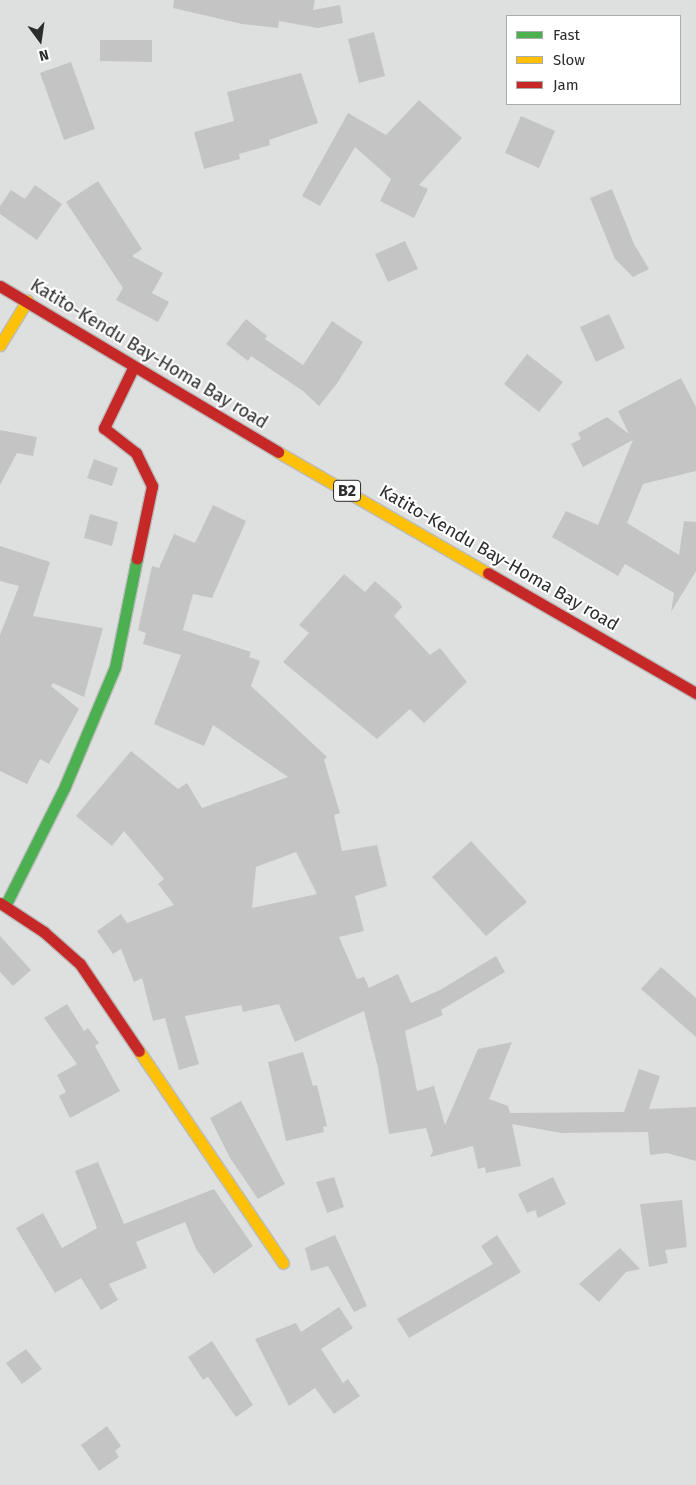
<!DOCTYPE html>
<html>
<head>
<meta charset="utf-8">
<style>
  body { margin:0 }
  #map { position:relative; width:696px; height:1485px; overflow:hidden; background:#dee0df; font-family:"Fira Sans",sans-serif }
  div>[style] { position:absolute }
  .building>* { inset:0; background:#c4c4c5 }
  .roads { filter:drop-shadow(1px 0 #babcbb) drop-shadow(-1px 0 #babcbb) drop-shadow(0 1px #babcbb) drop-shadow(0 -1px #babcbb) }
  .fast>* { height:11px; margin:-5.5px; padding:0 5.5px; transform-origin:5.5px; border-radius:5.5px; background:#4caf50 }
  .slow>* { height:11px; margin:-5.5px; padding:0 5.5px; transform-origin:5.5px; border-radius:5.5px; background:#ffc107 }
  .jam>* { height:11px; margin:-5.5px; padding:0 5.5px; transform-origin:5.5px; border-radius:5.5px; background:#c62828 }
  span { translate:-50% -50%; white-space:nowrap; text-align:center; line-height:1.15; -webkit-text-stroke:4px #fff; paint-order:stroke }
  .shield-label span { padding:1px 4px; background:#fff; border:1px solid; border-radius:4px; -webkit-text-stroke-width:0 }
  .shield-label { font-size:16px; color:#2b2c2b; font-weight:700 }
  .street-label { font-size:18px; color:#2b2c2b }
  .legend { position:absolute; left:506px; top:15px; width:175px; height:90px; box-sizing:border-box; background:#fff; border:1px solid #aaabaa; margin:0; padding:6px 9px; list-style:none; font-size:15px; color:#2b2c2b }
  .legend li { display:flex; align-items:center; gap:10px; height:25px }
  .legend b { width:25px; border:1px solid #aaabaa }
  .north { position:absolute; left:15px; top:15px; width:50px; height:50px; -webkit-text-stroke:4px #fff; paint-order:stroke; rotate:166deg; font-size:14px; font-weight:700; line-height:20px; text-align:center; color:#2b2c2b }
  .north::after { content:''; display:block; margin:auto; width:18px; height:22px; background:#2b2c2b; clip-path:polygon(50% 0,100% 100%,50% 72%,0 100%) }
</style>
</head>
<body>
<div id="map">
  <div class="building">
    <div style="clip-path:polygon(174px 0,315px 0,313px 10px,340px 5px,343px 23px,318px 28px,279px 21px,278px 28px,242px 24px,173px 8px)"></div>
    <div style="clip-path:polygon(374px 32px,385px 76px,359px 83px,348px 39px)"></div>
    <div style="clip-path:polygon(100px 40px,152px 40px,152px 62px,100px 61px)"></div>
    <div style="clip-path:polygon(71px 62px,95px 129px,64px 140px,40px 73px)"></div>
    <div style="clip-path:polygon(301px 73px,318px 123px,269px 140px,270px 145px,239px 154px,240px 159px,204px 169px,194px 132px,234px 121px,227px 92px)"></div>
    <div style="clip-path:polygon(419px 100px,462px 138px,419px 185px,428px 189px,414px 218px,380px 201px,391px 179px,355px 147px,320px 206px,302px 196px,348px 113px,386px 135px)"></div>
    <div style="clip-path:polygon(521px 116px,555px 131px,539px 168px,505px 153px)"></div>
    <div style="clip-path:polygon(98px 181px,142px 249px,132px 256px,163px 273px,152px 293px,169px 302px,158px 322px,116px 300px,123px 288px,66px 202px)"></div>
    <div style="clip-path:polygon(35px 185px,62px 204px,37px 240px,0 214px,0 206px,11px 190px,25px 199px)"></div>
    <div style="clip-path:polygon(612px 189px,634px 244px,649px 269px,633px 277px,615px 259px,590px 198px)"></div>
    <div style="clip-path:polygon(405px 241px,418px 269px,388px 282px,375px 254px)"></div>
    <div style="clip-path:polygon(609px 314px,625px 348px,596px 362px,580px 327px)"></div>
    <div style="clip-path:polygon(246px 319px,267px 336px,265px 339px,303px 365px,332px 321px,363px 342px,338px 382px,319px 406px,303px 391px,251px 356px,248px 361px,226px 344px)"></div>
    <div style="clip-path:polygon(527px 354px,563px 382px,539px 412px,504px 384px)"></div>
    <div style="clip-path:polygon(681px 378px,696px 407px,696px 471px,643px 484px,627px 523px,679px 555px,684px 521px,696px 522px,696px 571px,671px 612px,674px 593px,625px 564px,618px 576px,552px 537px,566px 511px,598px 525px,633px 440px,583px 467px,571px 444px,581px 439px,578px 433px,607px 417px,629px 434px,618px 411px)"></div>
    <div style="clip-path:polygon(0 430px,37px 437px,33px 456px,17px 453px,0 485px)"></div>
    <div style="clip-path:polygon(94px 459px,118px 468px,112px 486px,87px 478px)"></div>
    <div style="clip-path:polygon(evenodd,213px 505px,246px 521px,212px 598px,193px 594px,183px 630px,251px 652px,249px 657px,260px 661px,251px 686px,327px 757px,324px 760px,340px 813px,334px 815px,342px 851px,377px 845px,387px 886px,355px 896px,364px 931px,339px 937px,357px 979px,364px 977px,369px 988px,398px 974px,411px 1003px,440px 990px,496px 956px,505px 972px,441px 1010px,443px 1015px,405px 1031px,417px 1091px,434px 1086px,445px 1125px,478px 1049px,512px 1042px,489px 1099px,508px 1106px,510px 1113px,624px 1112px,639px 1069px,660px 1076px,649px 1109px,696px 1107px,696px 1161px,667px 1153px,650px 1155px,648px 1132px,561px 1133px,512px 1124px,521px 1166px,486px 1173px,485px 1167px,478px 1169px,473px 1146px,430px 1157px,433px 1151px,426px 1128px,389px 1134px,378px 1068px,364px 1011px,295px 1042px,279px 1004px,243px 1012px,241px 1005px,185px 1016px,199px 1064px,179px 1070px,165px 1018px,153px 1021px,142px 978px,134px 982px,121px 949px,113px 954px,97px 931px,121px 914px,127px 923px,174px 905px,158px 884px,164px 879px,124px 831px,112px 846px,76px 816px,131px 751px,178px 789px,187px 783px,202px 808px,288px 777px,213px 725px,204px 746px,154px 724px,181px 655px,143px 644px,146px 633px,138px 630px,152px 566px,159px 568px,174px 534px,195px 543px,213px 505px,296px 852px,317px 894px,252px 908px,256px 867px,296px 852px)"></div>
    <div style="clip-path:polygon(90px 514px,118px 522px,112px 546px,84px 538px)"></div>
    <div style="clip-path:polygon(0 546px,50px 562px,33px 616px,103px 628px,84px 697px,53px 683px,51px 686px,79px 709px,49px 764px,40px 759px,27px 784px,0 771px,0 635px,19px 586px,0 581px)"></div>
    <div style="clip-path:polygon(344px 574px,365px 592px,375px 581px,399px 602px,402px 607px,394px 616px,430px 655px,440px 648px,467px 682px,424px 723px,410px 709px,377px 739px,283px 662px,309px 633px,299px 625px)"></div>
    <div style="clip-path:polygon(471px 841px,527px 902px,486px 936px,432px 877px)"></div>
    <div style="clip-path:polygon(0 936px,31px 970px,13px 986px,0 972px)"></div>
    <div style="clip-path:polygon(661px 967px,696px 998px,696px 1037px,641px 989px)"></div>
    <div style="clip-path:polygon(67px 1004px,84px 1031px,88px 1028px,99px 1043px,95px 1046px,120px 1091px,70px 1118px,59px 1096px,66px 1092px,57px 1075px,77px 1064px,44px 1018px)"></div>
    <div style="clip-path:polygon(303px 1052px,313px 1086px,317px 1085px,327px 1126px,323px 1127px,324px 1132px,286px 1141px,268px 1062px)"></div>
    <div style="clip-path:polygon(241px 1101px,285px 1184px,258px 1199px,230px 1158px,210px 1118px)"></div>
    <div style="clip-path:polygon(98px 1162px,124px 1224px,214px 1189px,253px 1246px,214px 1274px,196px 1249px,185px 1222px,136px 1242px,147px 1268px,109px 1284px,118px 1300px,101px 1310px,81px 1278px,55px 1293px,16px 1228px,43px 1213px,62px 1248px,97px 1228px,75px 1171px)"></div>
    <div style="clip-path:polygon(334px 1177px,344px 1207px,327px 1213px,316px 1182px)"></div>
    <div style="clip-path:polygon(553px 1177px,566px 1204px,538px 1218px,535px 1210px,527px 1213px,518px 1194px)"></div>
    <div style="clip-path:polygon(682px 1200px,687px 1247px,665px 1250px,668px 1263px,649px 1267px,640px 1204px)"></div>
    <div style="clip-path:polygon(335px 1235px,367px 1306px,354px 1312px,328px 1266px,311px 1271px,305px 1248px)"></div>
    <div style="clip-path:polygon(497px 1235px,521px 1272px,409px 1338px,397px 1319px,493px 1264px,481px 1246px)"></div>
    <div style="clip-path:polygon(620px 1248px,640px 1269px,626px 1272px,599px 1302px,579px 1284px)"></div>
    <div style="clip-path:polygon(339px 1307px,353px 1328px,321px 1349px,343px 1383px,348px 1379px,360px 1396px,334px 1414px,315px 1388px,289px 1406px,255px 1339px,296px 1323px,301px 1332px)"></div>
    <div style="clip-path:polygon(212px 1341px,253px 1405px,236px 1417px,208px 1377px,203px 1380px,188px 1357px)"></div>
    <div style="clip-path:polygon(26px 1349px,42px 1369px,22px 1384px,6px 1363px)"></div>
    <div style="clip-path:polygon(107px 1426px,121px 1446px,115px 1451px,119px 1457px,99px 1471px,81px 1445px)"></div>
  </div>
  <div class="roads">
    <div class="fast">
      <div style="left:6px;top:904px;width:132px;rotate:-63.4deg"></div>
      <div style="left:65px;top:786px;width:129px;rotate:-67.2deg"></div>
      <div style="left:115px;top:667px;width:111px;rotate:-78.6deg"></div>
    </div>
    <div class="slow">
      <div style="left:0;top:345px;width:52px;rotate:-58.5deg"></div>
      <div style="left:278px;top:452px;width:242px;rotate:30deg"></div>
      <div style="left:139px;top:1051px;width:256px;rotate:55.8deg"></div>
    </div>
    <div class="jam">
      <div style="left:0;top:286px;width:324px;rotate:30.8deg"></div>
      <div style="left:133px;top:368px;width:67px;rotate:115.8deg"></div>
      <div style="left:104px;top:428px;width:41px;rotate:38deg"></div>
      <div style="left:136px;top:453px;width:37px;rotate:64deg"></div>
      <div style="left:152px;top:486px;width:74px;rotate:101.8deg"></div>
      <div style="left:488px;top:573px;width:240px;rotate:30deg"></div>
      <div style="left:0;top:903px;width:53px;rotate:33.4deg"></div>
      <div style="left:44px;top:932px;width:48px;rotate:41.6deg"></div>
      <div style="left:80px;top:964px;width:105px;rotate:55.9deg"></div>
    </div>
  </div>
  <div class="shield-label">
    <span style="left:347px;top:491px">B2</span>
  </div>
  <div class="street-label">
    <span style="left:149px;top:354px;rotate:31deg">Katito-Kendu Bay-Homa Bay road</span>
    <span style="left:499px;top:558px;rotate:30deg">Katito-Kendu Bay-Homa Bay road</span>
  </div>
  <ul class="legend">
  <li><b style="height:6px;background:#4caf50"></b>Fast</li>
  <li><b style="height:6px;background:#ffc107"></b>Slow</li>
  <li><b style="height:6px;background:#c62828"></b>Jam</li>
  </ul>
  <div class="north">N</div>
</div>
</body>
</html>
